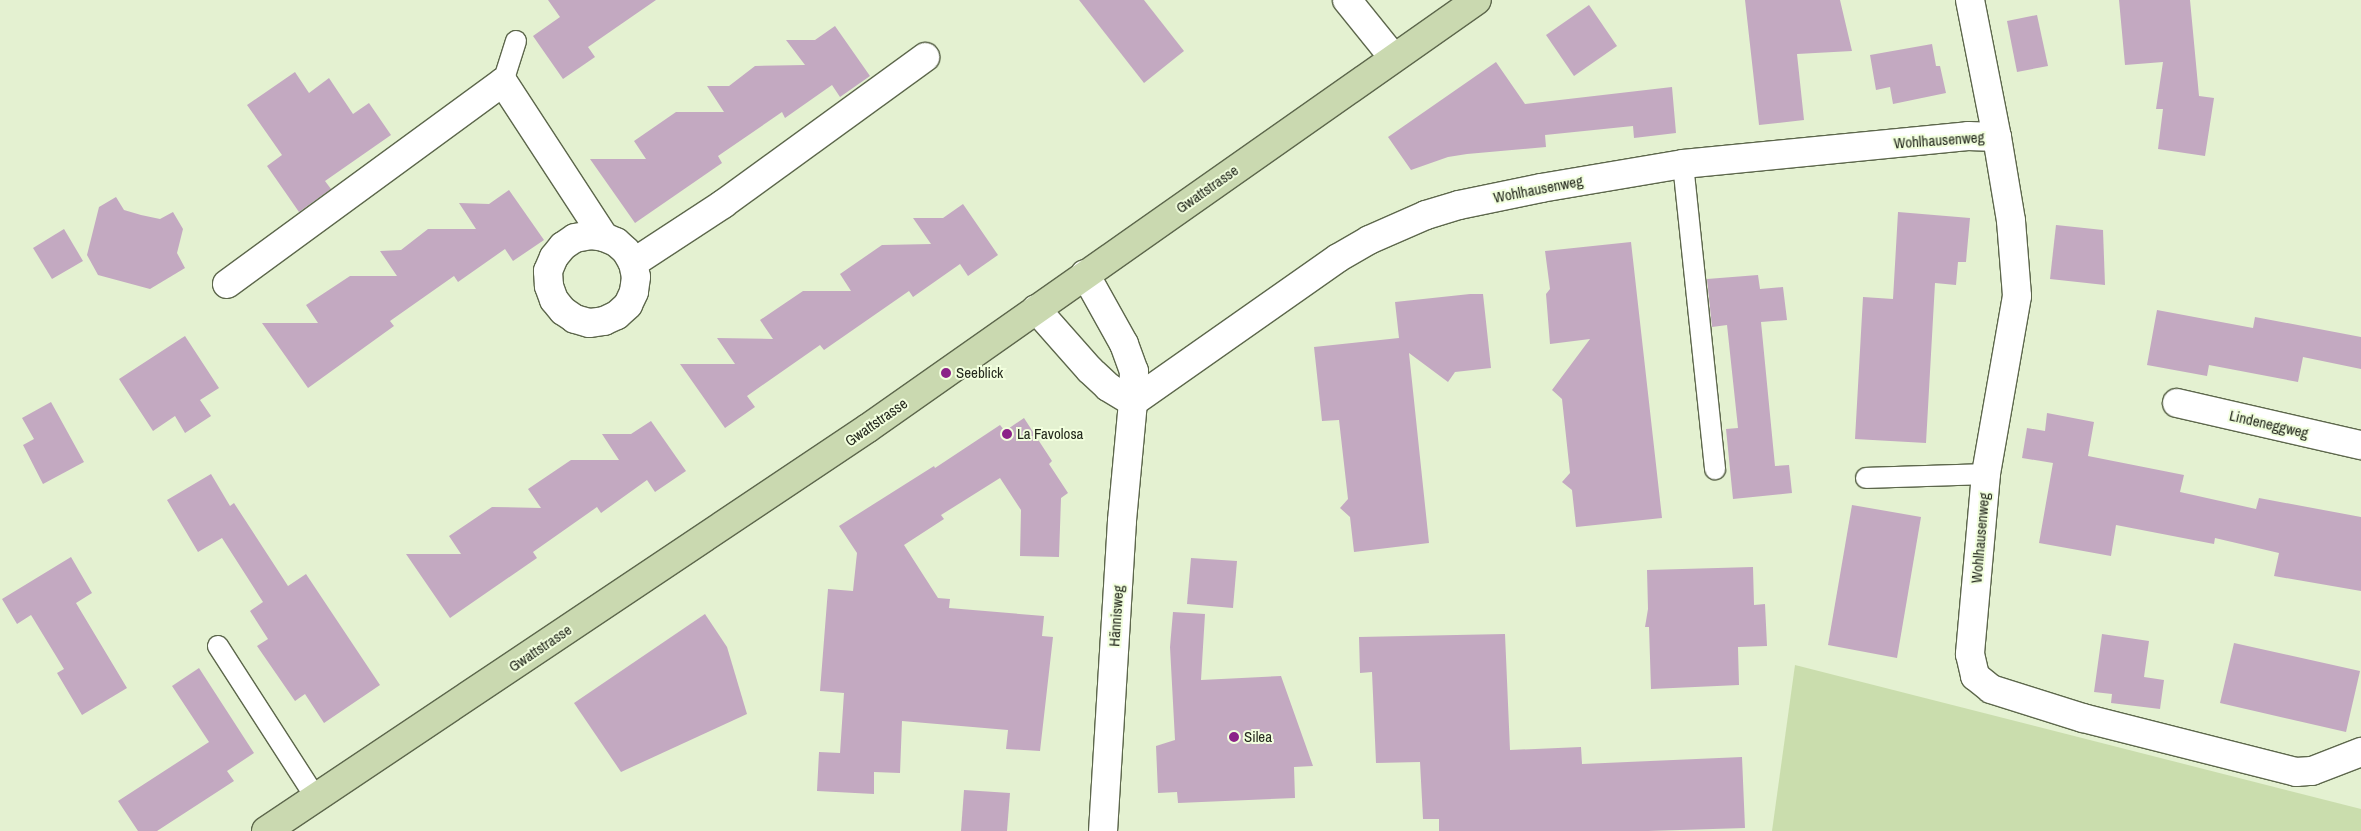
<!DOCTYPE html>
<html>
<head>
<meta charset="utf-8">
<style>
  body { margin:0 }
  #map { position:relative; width:2361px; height:831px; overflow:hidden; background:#e4f1d1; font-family:"Archivo Narrow",sans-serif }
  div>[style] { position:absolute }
  .green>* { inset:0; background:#caddad }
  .building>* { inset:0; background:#c3a9c1 }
  .roads { filter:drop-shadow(1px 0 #5d674c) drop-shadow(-1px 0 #5d674c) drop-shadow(0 1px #5d674c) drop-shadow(0 -1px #5d674c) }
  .service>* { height:20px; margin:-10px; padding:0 10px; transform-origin:10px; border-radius:10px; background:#fff }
  .minor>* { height:28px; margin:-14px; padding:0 14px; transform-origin:14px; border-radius:14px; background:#fff }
  .tertiary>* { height:28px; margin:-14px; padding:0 14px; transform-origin:14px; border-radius:14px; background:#fff }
  .primary>* { height:28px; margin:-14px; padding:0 14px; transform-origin:14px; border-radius:14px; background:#cad9b0 }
  .dots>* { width:14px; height:14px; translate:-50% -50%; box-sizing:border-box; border:2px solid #f2ffde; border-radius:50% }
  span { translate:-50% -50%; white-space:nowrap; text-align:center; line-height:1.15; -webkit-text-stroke:4px #f2ffde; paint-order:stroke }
  .street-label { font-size:15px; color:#24291d }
  .poi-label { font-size:15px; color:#24291d }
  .left { translate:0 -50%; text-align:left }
</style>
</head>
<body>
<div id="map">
  <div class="green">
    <div style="clip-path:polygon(1795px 665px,2361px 809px,2361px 831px,1772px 831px)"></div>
  </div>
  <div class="building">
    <div style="clip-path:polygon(548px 0,656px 0,588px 47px,595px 57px,563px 79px,533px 36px,560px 17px)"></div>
    <div style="clip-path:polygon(1079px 0,1144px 0,1184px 51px,1144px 83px)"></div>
    <div style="clip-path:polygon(1745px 0,1840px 0,1852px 51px,1797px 54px,1804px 120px,1759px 125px)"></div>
    <div style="clip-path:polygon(2119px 0,2190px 0,2199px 96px,2214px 98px,2205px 156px,2158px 149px,2163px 109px,2156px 109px,2163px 62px,2125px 65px)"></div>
    <div style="clip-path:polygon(1589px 5px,1617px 46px,1574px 76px,1546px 35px)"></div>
    <div style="clip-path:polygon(2037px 15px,2048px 66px,2017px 72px,2007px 21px)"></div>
    <div style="clip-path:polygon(835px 26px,870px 76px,840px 97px,832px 85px,785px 118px,782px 112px,718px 156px,722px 163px,635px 223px,590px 159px,646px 159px,634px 141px,676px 112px,724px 112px,707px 86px,729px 86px,755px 66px,805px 65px,786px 40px,815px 40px)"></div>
    <div style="clip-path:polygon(1932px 44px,1936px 66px,1940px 66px,1946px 93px,1893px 104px,1890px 87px,1876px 90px,1870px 55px)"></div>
    <div style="clip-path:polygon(1496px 62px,1525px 104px,1672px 87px,1676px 133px,1634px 138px,1633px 126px,1545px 135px,1546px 147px,1467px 154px,1448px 157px,1411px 170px,1388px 137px)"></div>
    <div style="clip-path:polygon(295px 72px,309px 93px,329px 78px,353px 114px,369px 103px,391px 135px,325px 181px,331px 189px,299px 212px,267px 166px,282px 155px,247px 105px)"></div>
    <div style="clip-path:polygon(509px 190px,544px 240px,513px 261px,505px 249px,458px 282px,454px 276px,390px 321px,394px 326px,308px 388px,262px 323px,318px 323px,306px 305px,350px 276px,397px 276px,380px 251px,401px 250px,428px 229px,476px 229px,459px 203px,489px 204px)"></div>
    <div style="clip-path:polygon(116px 197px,124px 210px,141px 215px,160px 219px,173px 212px,183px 229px,177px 253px,185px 268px,150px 289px,98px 275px,87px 255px,99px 207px)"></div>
    <div style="clip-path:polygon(963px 204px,998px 255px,968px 276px,960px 264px,913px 297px,909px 291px,824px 350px,820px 345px,747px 396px,755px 407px,725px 428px,680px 364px,735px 364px,717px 338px,773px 339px,760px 320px,803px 291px,851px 291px,840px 274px,882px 245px,931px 244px,913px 218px,943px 218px)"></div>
    <div style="clip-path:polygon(1898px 212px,1970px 218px,1966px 262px,1958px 262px,1956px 285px,1935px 283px,1926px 443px,1855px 439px,1863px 297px,1893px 299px)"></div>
    <div style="clip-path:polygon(2056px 225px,2103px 230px,2105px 285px,2050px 279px)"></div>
    <div style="clip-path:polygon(64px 229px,83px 261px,52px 279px,33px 248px)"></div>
    <div style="clip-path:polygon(1631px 242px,1662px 518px,1576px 527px,1572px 490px,1562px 482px,1570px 473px,1562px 399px,1552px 390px,1590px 339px,1550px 344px,1546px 294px,1550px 289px,1545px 251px)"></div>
    <div style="clip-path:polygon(1758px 275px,1760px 289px,1783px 287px,1787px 320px,1761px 322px,1775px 466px,1789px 465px,1792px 493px,1733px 499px,1726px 429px,1738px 428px,1727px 325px,1712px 327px,1707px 279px)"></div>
    <div style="clip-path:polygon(1470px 294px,1483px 294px,1491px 368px,1455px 372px,1448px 382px,1409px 353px,1429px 543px,1354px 552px,1350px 517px,1340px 508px,1348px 499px,1339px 420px,1322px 421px,1314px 347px,1399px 338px,1395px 302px)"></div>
    <div style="clip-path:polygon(2157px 310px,2253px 328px,2255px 317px,2361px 337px,2361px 369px,2303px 357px,2298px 382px,2209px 365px,2207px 376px,2147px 365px)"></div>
    <div style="clip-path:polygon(185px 336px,219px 388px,200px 400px,211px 416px,185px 433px,175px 416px,153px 431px,119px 379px)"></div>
    <div style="clip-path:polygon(51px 402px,84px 462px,43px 484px,23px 445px,34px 439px,22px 418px)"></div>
    <div style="clip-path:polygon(2047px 413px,2094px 422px,2088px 456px,2184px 475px,2180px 492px,2256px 509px,2259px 498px,2361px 517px,2361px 591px,2274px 576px,2279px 553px,2215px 538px,2214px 544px,2116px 525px,2111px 556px,2039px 543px,2053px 463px,2022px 458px,2027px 428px,2045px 431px)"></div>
    <div style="clip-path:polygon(1024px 418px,1052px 461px,1049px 464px,1068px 493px,1061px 498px,1059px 557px,1020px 556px,1021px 510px,1000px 478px,941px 515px,944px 519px,904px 545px,938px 598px,950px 599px,949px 608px,1044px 616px,1042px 636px,1053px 637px,1040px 751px,1006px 749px,1008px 730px,902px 721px,900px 773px,874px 772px,874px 794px,817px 791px,819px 752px,840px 753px,844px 693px,820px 691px,828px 589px,853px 591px,857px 553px,839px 526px,934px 466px,935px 468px,1000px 425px,1005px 431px)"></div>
    <div style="clip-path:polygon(651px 421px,686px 471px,655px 492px,647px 480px,601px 513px,597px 507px,533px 552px,537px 558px,450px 618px,406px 554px,461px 554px,449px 536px,492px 507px,541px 508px,528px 489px,571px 460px,619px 460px,602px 434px,631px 434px)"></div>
    <div style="clip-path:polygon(211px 474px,230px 506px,234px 503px,288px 586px,306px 574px,380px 685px,324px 723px,305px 694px,295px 701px,257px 646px,268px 639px,250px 611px,263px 602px,222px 538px,198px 552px,167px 500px)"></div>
    <div style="clip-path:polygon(1852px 505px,1921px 517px,1897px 658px,1828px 645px)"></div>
    <div style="clip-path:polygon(71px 557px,92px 593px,76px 603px,127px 688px,82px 715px,57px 673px,64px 669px,31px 615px,17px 624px,2px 599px)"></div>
    <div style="clip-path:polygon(1191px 558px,1237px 561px,1233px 608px,1187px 604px)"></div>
    <div style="clip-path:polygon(1753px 567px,1754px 605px,1765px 604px,1767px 646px,1738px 647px,1739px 685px,1651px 689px,1649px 627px,1645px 627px,1648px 609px,1647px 570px)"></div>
    <div style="clip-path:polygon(1173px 612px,1205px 614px,1201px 680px,1281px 676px,1313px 766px,1294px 767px,1295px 798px,1178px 803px,1177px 792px,1158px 793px,1156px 746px,1175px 740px,1170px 647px)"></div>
    <div style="clip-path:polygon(705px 614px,727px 647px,747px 714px,621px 772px,574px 703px)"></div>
    <div style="clip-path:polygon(1505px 634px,1510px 750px,1581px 747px,1582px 764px,1742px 757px,1745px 828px,1648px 831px,1439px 831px,1439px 819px,1423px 819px,1420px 762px,1376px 763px,1372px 672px,1360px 673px,1359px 637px)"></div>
    <div style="clip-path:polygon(2102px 634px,2149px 641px,2144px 677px,2164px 680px,2160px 709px,2111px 703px,2112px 694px,2094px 692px)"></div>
    <div style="clip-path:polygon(2234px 643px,2360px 671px,2346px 732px,2220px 703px)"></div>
    <div style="clip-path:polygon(199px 668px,254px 753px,227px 771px,234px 781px,157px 831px,138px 831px,118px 801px,209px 742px,172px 686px)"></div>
    <div style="clip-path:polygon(964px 790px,1010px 793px,1007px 831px,961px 831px)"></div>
  </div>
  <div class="roads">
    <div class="service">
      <div style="left:503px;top:82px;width:43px;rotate:-72.4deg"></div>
      <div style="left:1683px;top:164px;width:307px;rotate:84deg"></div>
      <div style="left:1866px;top:478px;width:120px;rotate:-1.9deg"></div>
      <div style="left:218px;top:646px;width:181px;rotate:57.2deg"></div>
    </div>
    <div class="minor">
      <div style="left:1347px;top:0;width:73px;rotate:51.1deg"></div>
      <div style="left:1970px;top:0;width:140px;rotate:78.9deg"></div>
      <div style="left:1997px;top:137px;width:85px;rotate:80.5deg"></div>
      <div style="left:2011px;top:221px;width:75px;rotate:85.4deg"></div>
      <div style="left:2017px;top:296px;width:181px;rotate:99.9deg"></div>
      <div style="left:1986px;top:474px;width:181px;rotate:95.1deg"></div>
      <div style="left:1970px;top:654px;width:23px;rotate:77deg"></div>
      <div style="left:1975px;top:676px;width:21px;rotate:39deg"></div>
      <div style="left:1991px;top:689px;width:96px;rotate:17.5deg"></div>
      <div style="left:2083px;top:718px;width:220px;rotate:14.2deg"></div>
      <div style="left:2296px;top:772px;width:16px;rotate:-4deg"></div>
      <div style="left:2312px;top:771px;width:53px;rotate:-21.2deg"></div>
      <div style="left:633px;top:263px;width:108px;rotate:-33.2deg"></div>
      <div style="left:723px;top:204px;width:250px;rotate:-36deg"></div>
      <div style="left:227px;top:284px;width:342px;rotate:-36.2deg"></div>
      <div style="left:503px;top:82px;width:185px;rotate:56.9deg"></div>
      <div style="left:604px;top:237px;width:13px;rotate:23deg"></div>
      <div style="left:616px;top:242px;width:13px;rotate:42deg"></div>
      <div style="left:626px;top:251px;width:14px;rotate:60deg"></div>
      <div style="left:633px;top:263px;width:14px;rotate:78deg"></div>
      <div style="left:636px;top:277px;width:15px;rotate:98deg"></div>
      <div style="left:634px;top:292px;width:14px;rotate:115deg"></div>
      <div style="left:628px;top:305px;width:15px;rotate:138deg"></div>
      <div style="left:617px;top:315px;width:14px;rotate:155deg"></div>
      <div style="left:604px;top:321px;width:15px;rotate:172deg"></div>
      <div style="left:589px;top:323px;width:15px;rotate:-164deg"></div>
      <div style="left:575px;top:319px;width:14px;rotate:-146deg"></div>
      <div style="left:563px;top:311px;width:14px;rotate:-129deg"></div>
      <div style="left:554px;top:300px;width:15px;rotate:-110deg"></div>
      <div style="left:549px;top:286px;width:15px;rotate:-94deg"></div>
      <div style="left:548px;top:271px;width:15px;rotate:-67deg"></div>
      <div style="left:554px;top:257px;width:14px;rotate:-51deg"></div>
      <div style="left:563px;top:246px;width:14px;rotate:-34deg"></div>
      <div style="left:575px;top:238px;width:15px;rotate:-11deg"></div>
      <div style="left:590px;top:235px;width:14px;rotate:8deg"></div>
      <div style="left:1133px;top:402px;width:251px;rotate:-35.1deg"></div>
      <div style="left:1338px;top:258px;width:36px;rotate:-30deg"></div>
      <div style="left:1369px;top:240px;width:62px;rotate:-23.7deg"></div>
      <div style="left:1426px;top:215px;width:34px;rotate:-17deg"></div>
      <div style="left:1459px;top:205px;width:84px;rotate:-11.7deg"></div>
      <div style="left:1541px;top:188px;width:144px;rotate:-9.6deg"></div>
      <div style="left:1683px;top:164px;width:286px;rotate:-5.6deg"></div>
      <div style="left:1968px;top:136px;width:29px;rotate:2deg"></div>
      <div style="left:2177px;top:403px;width:189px;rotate:12.9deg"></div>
    </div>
    <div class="tertiary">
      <div style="left:1085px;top:274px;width:80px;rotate:60.9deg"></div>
      <div style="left:1124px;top:344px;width:29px;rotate:70deg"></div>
      <div style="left:1134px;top:371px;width:31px;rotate:92deg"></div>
      <div style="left:1133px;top:402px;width:120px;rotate:95.3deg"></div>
      <div style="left:1122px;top:521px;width:311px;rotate:93.5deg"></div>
      <div style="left:1036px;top:309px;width:81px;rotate:48.5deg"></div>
      <div style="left:1090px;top:370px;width:25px;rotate:43deg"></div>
      <div style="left:1108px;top:387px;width:29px;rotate:31deg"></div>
    </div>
    <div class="primary">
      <div style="left:266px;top:831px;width:724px;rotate:-33.8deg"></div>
      <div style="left:868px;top:428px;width:744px;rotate:-35.1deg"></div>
    </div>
  </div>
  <div class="dots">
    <div style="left:946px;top:373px;background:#8b2288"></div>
    <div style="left:1007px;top:434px;background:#8b2288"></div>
    <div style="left:1234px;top:737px;background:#8b2288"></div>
  </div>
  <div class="street-label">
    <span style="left:1939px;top:140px;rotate:-4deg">Wohlhausenweg</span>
    <span style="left:1207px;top:189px;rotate:-35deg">Gwattstrasse</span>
    <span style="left:1538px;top:189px;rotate:-11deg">Wohlhausenweg</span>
    <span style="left:876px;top:422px;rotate:-35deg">Gwattstrasse</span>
    <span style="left:2269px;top:424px;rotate:13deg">Lindeneggweg</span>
    <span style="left:1980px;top:538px;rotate:-85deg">Wohlhausenweg</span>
    <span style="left:1116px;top:616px;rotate:-86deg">Hännisweg</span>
    <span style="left:540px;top:648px;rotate:-34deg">Gwattstrasse</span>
  </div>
  <div class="poi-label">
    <span class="left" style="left:956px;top:373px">Seeblick</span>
    <span class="left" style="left:1017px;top:434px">La Favolosa</span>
    <span class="left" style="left:1244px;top:737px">Silea</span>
  </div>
</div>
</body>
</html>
